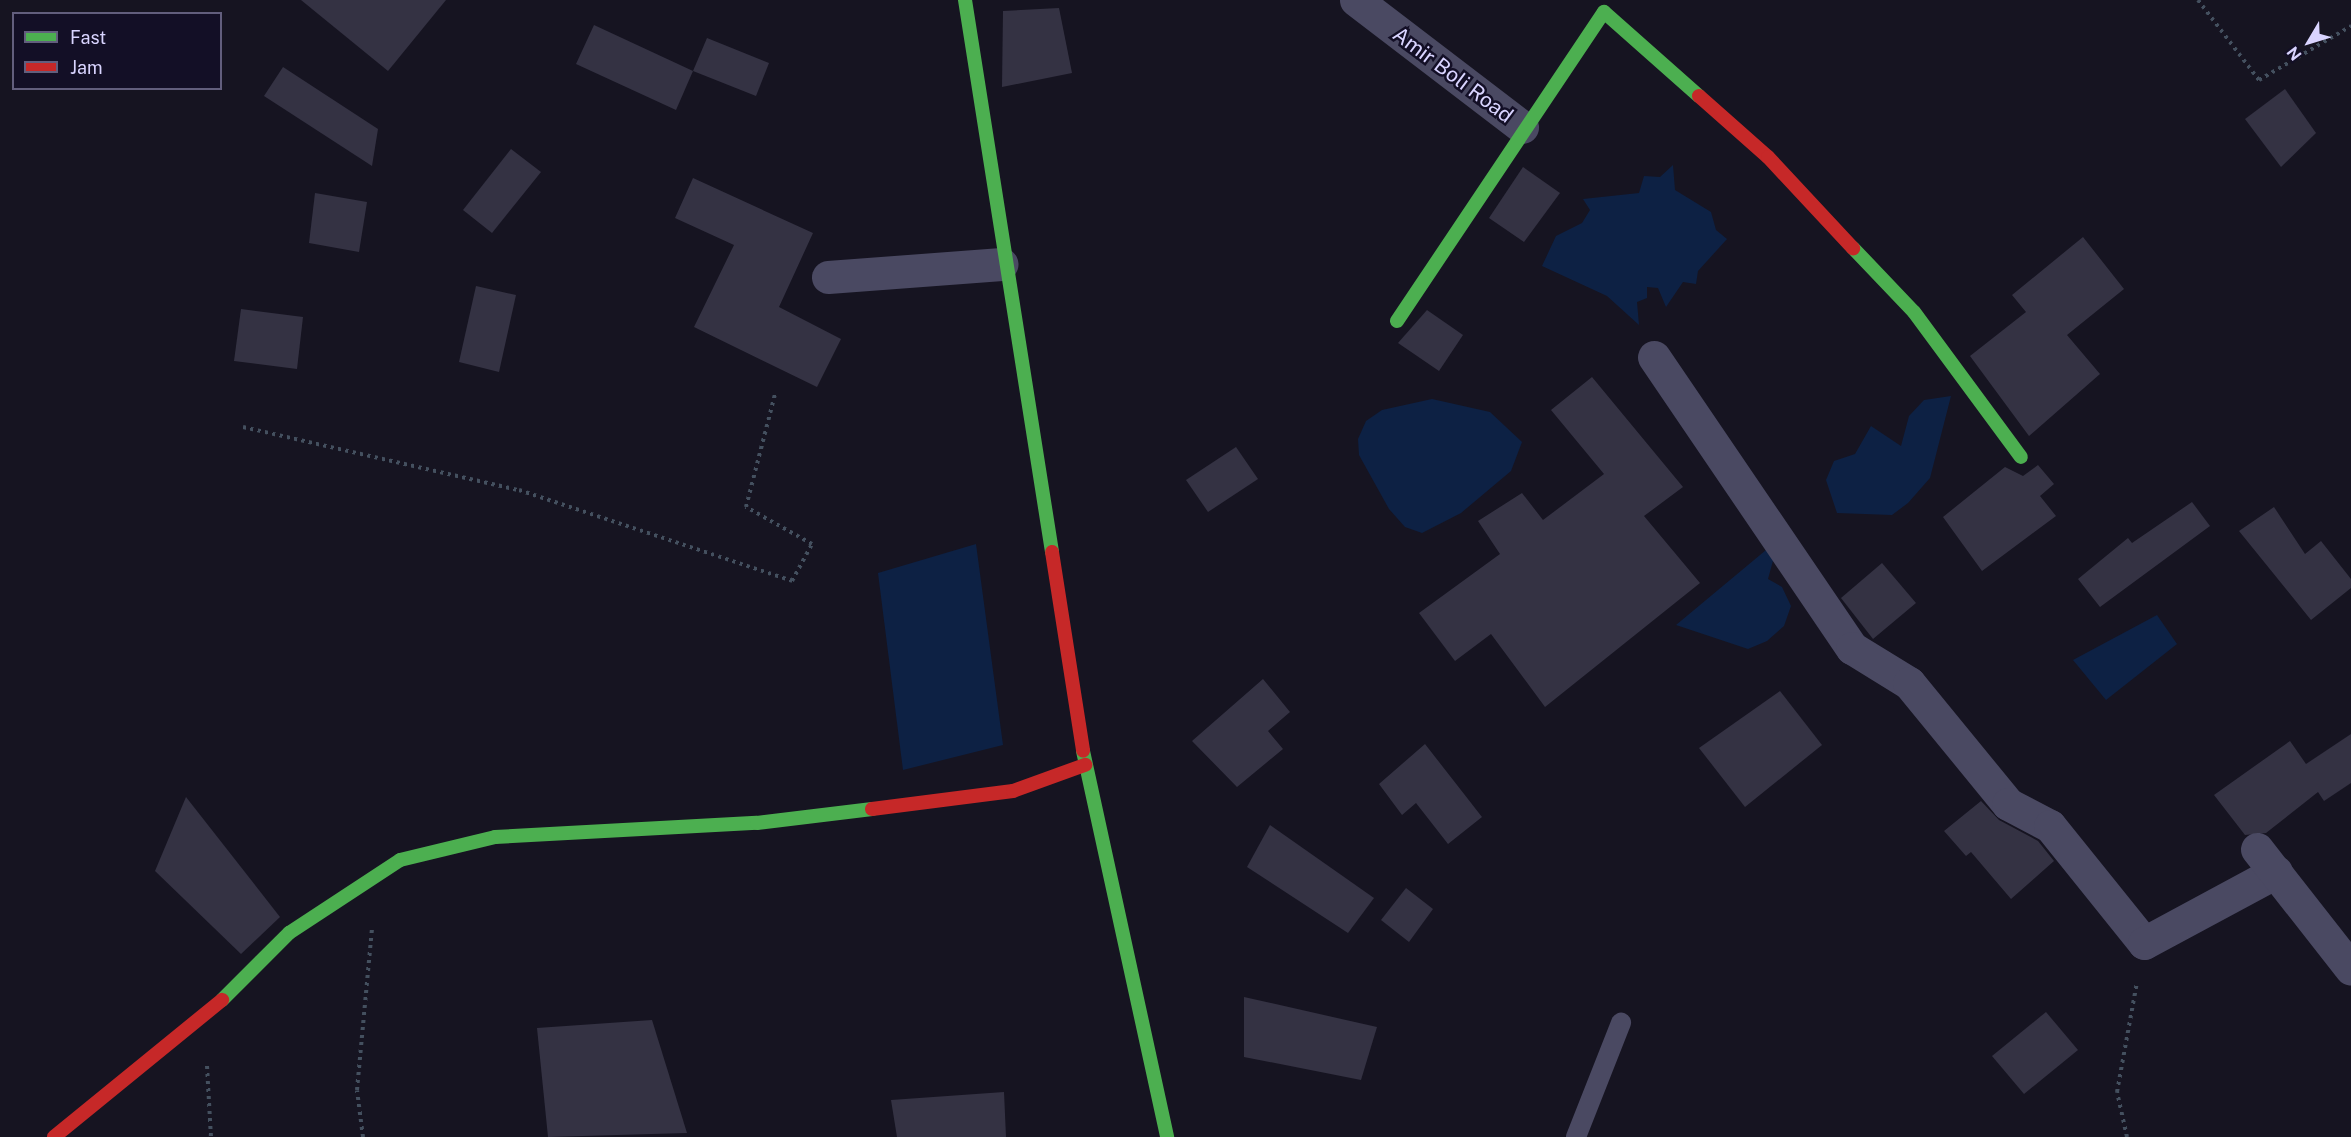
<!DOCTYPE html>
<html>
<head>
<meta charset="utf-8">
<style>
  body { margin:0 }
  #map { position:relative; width:2351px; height:1137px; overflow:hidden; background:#161421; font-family:"Public Sans",sans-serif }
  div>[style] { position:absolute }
  .water>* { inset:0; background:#0d2144 }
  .building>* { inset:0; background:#343243 }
  .path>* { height:4px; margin-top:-2px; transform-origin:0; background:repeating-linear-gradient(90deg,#44505f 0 3px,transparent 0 7.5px) }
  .lane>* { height:20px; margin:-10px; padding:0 10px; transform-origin:10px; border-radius:10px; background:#4a4962 }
  .street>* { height:33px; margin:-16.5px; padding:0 16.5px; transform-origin:16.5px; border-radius:16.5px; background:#4a4962 }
  .fast>* { height:14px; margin:-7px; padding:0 7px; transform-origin:7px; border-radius:7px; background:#4caf50 }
  .jam>* { height:14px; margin:-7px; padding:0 7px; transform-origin:7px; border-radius:7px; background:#c62828 }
  span { translate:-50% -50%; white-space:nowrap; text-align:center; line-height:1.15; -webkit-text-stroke:5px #130f26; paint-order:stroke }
  .street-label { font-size:21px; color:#d9d4ff }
  .legend { position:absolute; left:12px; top:12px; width:210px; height:78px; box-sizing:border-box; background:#130f26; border:2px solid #625e7d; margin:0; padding:8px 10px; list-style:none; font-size:18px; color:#d9d4ff }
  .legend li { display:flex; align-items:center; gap:12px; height:30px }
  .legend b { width:30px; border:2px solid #625e7d }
  .north { position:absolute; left:2279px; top:12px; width:60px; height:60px; -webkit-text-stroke:4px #130f26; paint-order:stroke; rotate:232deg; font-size:16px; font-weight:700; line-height:24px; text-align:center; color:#d9d4ff }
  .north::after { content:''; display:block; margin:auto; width:21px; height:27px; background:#d9d4ff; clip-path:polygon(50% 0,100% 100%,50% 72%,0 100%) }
</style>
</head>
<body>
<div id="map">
  <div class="water">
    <div style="clip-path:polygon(1673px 165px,1675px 190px,1711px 212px,1716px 230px,1727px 239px,1698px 271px,1696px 284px,1683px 282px,1666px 307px,1658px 288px,1647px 287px,1647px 298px,1637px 302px,1639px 325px,1607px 296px,1542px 266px,1556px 236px,1582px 223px,1590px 210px,1583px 199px,1639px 193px,1644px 176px,1660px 177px)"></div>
    <div style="clip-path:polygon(1951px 396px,1930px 478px,1908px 503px,1892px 515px,1837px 513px,1826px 480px,1834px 461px,1855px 454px,1871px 426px,1901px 446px,1909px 416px,1924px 400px)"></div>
    <div style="clip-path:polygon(1432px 399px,1490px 412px,1522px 442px,1511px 471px,1461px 513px,1422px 533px,1405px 527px,1389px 509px,1359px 455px,1358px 439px,1366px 421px,1382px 410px)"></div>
    <div style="clip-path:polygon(976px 544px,1003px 745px,903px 770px,878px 573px)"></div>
    <div style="clip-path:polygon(1766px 550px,1774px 557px,1768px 579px,1782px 587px,1791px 606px,1784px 626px,1767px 641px,1748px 649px,1676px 625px)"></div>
    <div style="clip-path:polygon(2157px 615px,2177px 644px,2106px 700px,2073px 660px)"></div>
  </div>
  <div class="building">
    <div style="clip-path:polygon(301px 0,446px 0,388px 71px)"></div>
    <div style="clip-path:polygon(1059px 8px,1072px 73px,1002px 87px,1003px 11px)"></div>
    <div style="clip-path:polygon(594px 25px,693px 71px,676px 110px,576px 64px)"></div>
    <div style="clip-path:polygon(707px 38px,769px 63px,756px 96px,693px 71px)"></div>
    <div style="clip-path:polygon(283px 67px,378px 129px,372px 166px,264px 96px)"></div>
    <div style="clip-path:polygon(2285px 89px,2316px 133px,2281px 167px,2245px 119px)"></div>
    <div style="clip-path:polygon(511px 149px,541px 172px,492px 233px,463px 210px)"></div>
    <div style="clip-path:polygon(1523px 167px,1560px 193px,1524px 242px,1489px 218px)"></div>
    <div style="clip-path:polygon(693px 178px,813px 233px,779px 307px,841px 339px,817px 387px,694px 327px,734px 245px,675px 218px)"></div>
    <div style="clip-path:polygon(315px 193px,367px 202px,359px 252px,309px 243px)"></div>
    <div style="clip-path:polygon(2083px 237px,2124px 289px,2067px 335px,2100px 374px,2029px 436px,1970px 356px,2026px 312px,2012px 295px)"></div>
    <div style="clip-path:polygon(476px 286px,516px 295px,499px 372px,459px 362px)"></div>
    <div style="clip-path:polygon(241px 309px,303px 317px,297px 369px,234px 361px)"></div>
    <div style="clip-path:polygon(1427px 310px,1463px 335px,1439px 371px,1398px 343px)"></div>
    <div style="clip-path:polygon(1592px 377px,1683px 487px,1644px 516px,1700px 583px,1545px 707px,1491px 634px,1455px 661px,1419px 613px,1500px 554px,1478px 521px,1522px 493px,1543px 520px,1604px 474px,1551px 410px)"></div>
    <div style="clip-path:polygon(1236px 447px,1258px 479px,1208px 512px,1186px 480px)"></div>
    <div style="clip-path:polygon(2038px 465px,2054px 484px,2040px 496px,2056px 516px,1982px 571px,1943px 517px,2005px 467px,2023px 476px)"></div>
    <div style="clip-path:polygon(2192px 502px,2210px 526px,2100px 607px,2078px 579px,2128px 538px,2132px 543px)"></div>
    <div style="clip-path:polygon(2274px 507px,2305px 554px,2321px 541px,2351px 579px,2351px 588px,2311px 620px,2239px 531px)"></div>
    <div style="clip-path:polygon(1882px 563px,1916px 603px,1873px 639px,1841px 598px)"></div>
    <div style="clip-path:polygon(1263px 679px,1290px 712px,1268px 731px,1283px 749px,1237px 787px,1192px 741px)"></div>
    <div style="clip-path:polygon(1780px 691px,1822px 745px,1745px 807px,1699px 748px)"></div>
    <div style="clip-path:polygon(2351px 734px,2351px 783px,2324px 801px,2318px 792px,2266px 833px,2245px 835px,2214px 795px,2290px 741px,2306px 764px)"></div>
    <div style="clip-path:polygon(1425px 744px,1482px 817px,1448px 844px,1416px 803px,1402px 815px,1379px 784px)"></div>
    <div style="clip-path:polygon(186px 797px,280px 917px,241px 954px,155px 871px)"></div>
    <div style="clip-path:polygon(1981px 801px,1999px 820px,2038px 841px,2054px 861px,2011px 899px,1971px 852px,1966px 856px,1944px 831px)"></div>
    <div style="clip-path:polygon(1270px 825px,1374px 898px,1348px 933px,1247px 867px)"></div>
    <div style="clip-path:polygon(1406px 888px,1433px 909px,1409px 942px,1381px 920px)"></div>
    <div style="clip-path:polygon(1244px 997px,1377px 1027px,1361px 1080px,1244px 1057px)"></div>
    <div style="clip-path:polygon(2046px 1012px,2078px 1050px,2024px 1094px,1992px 1056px)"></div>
    <div style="clip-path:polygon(652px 1020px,687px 1133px,548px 1137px,537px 1028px)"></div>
    <div style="clip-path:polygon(1004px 1092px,1006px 1137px,897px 1137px,891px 1100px)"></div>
  </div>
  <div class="path">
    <div style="left:2198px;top:0;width:101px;rotate:52.7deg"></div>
    <div style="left:2259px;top:80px;width:107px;rotate:-30.4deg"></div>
    <div style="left:243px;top:427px;width:283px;rotate:12.9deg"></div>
    <div style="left:519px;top:490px;width:288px;rotate:18.4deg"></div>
    <div style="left:792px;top:581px;width:42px;rotate:-61.6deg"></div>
    <div style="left:812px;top:544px;width:76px;rotate:-150.7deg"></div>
    <div style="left:746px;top:507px;width:117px;rotate:-75.6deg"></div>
    <div style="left:207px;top:1066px;width:71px;rotate:86.8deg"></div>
    <div style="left:363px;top:1137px;width:47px;rotate:-97.3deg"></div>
    <div style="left:357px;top:1090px;width:164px;rotate:-84.7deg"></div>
    <div style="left:2127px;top:1137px;width:46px;rotate:-102.5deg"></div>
    <div style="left:2117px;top:1092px;width:112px;rotate:-79.7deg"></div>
  </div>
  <div class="lane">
    <div style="left:1576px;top:1137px;width:123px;rotate:-68.5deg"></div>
  </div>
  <div class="street">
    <div style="left:1356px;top:0;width:209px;rotate:37.4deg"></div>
    <div style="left:828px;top:277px;width:174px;rotate:-4.3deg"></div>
    <div style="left:1654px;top:357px;width:352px;rotate:55.8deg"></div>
    <div style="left:1852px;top:648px;width:67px;rotate:31.6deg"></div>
    <div style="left:1909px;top:683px;width:156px;rotate:50.7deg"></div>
    <div style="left:2008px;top:804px;width:47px;rotate:27.6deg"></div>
    <div style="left:2050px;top:826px;width:150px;rotate:51.2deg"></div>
    <div style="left:2144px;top:943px;width:150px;rotate:-28.3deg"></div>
    <div style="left:2257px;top:849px;width:152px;rotate:51.9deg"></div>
  </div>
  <div class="fast">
    <div style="left:965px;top:0;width:559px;rotate:81.04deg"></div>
    <div style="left:1853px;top:248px;width:88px;rotate:46.4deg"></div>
    <div style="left:1914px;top:312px;width:180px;rotate:53.6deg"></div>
    <div style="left:1397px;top:321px;width:372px;rotate:-56.2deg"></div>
    <div style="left:1604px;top:12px;width:127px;rotate:41.5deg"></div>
    <div style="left:1083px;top:751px;width:395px;rotate:77.7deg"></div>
    <div style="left:222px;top:1000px;width:95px;rotate:-45deg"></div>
    <div style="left:289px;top:933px;width:133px;rotate:-33.3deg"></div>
    <div style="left:400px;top:860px;width:98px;rotate:-13.6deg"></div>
    <div style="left:495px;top:837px;width:262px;rotate:-3.1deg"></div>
    <div style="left:757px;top:823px;width:116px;rotate:-6.9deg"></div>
  </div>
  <div class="jam">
    <div style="left:1699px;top:96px;width:92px;rotate:41.5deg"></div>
    <div style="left:1768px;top:157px;width:125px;rotate:47deg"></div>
    <div style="left:1052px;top:552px;width:201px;rotate:81.1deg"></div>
    <div style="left:872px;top:809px;width:142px;rotate:-7.3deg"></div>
    <div style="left:1013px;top:791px;width:77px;rotate:-19.9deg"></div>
    <div style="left:54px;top:1137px;width:217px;rotate:-39.2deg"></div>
  </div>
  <div class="street-label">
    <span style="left:1453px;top:75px;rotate:37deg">Amir Boli Road</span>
  </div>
  <ul class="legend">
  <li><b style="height:8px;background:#4caf50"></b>Fast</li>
  <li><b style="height:8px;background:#c62828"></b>Jam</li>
  </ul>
  <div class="north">N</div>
</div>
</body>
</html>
